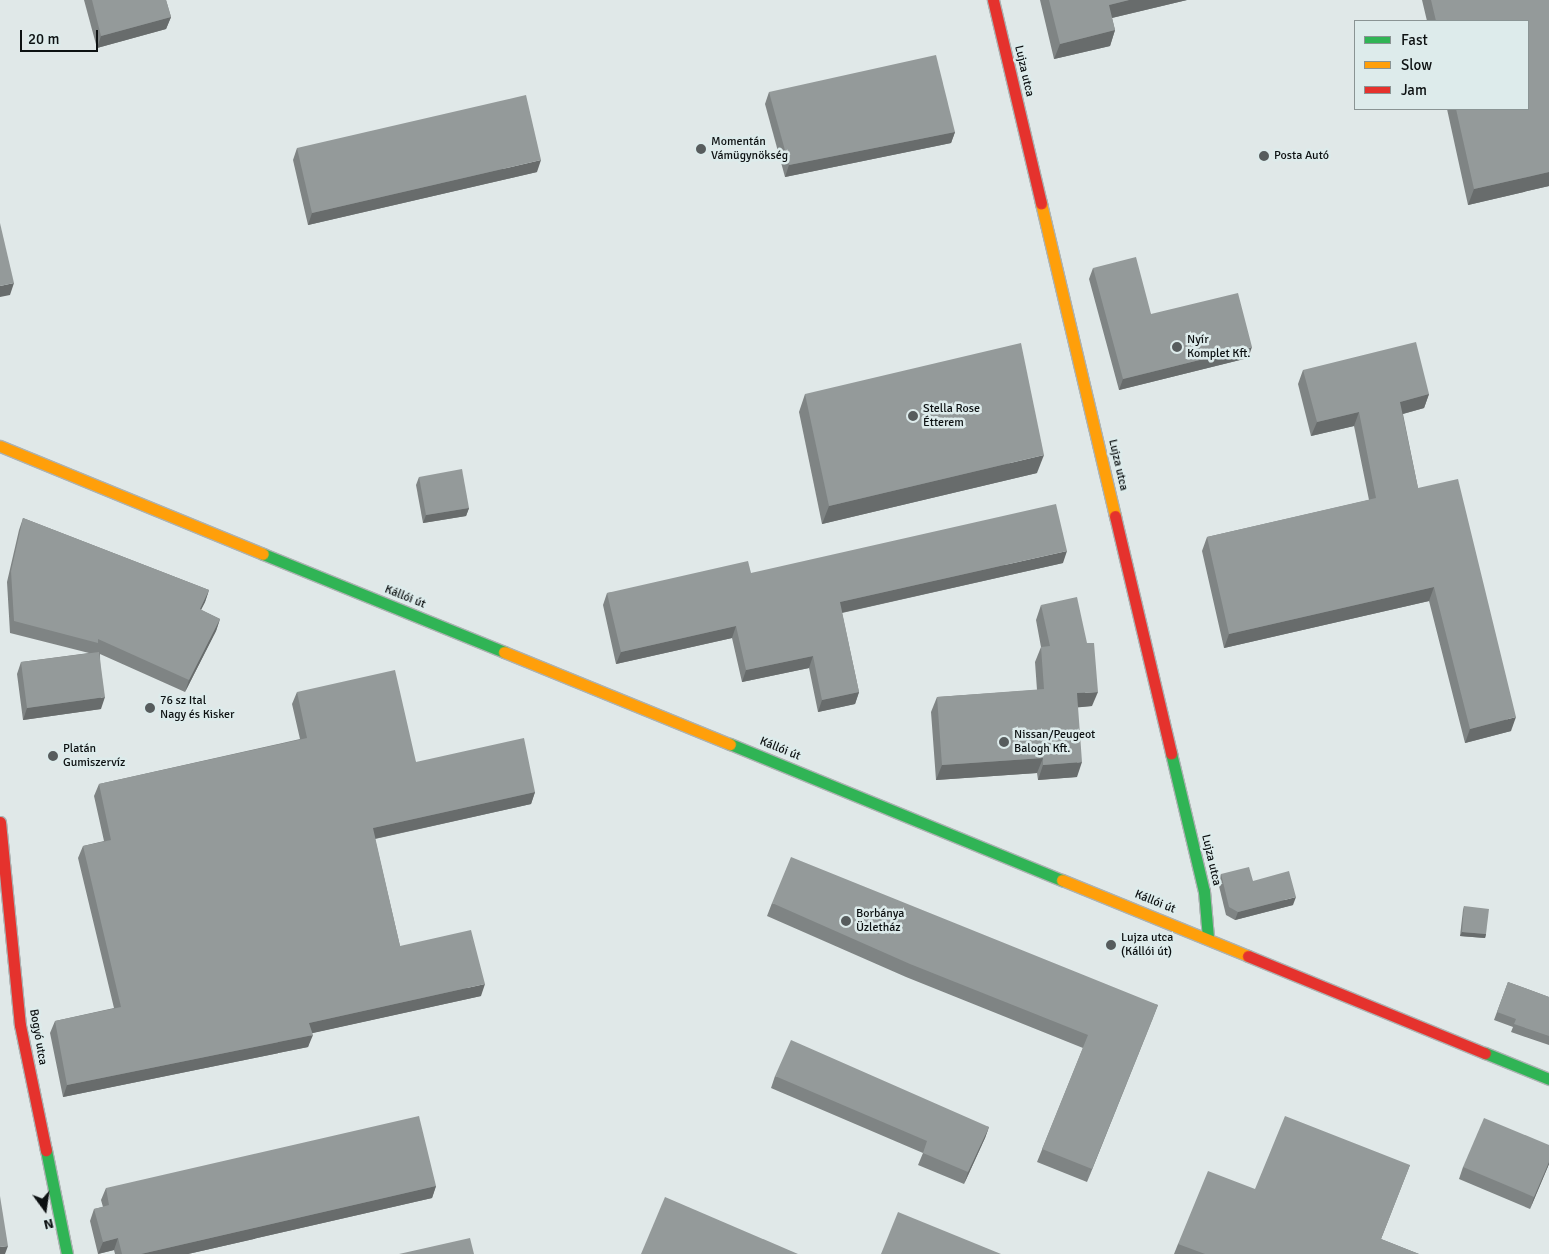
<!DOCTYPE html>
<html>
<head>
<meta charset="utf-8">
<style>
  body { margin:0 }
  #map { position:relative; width:1549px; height:1254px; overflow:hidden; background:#e0e8e8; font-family:Signika,sans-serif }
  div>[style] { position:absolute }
  .roads { filter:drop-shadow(1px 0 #acb2b2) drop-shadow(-1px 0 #acb2b2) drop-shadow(0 1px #acb2b2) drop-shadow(0 -1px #acb2b2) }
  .fast>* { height:11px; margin:-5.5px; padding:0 5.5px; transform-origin:5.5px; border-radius:5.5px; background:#30b455 }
  .slow>* { height:11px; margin:-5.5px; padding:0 5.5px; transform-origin:5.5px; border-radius:5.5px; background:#ff9f0a }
  .jam>* { height:11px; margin:-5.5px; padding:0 5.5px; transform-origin:5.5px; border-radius:5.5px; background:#e5322d }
  .wall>* { inset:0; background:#7f8484 }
  .shaded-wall>* { inset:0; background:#686c6c }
  .building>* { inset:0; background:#949a9a }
  .dots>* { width:14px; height:14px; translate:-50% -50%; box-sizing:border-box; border:2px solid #ddebeb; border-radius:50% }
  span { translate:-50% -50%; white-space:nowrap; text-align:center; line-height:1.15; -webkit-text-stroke:5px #ddebeb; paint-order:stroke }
  .street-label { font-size:12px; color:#0d1112 }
  .poi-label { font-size:12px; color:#0d1112 }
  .left { translate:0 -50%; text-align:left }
  .legend { position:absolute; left:1354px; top:20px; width:175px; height:90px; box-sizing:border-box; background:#ddebeb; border:1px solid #8a9494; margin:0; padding:6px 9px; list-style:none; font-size:15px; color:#0d1112 }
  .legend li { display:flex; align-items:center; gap:10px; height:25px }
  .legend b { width:25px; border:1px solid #8a9494 }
  .north { position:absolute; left:20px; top:1184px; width:50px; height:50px; -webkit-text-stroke:4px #ddebeb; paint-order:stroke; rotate:166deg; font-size:14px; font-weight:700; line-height:20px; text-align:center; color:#0d1112 }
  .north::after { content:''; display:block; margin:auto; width:18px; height:22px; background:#0d1112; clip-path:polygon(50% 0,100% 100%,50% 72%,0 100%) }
  .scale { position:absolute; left:20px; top:30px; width:78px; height:22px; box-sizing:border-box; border:2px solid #0d1112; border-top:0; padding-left:6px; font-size:15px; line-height:18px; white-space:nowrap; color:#0d1112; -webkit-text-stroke:4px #ddebeb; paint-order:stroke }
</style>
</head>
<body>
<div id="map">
  <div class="roads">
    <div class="fast">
      <div style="left:263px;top:554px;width:260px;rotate:22.1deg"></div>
      <div style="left:730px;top:744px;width:359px;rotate:22.3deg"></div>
      <div style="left:1171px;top:753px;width:142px;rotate:76.6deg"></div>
      <div style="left:1204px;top:891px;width:47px;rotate:85.1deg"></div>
      <div style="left:1485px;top:1053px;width:69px;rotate:22.1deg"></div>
      <div style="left:46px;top:1150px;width:106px;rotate:78.6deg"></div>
    </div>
    <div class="slow">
      <div style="left:1041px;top:203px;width:322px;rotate:76.7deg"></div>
      <div style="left:0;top:446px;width:284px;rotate:22.3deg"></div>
      <div style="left:504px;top:652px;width:244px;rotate:22.2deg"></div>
      <div style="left:1062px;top:880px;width:201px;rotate:22.2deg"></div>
    </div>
    <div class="jam">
      <div style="left:993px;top:0;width:209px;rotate:76.7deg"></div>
      <div style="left:1115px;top:516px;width:244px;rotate:76.7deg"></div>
      <div style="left:0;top:822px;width:204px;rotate:84.4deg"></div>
      <div style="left:20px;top:1025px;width:128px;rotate:78.3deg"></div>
      <div style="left:1248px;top:956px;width:256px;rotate:22.3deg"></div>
    </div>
  </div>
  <div class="wall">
    <div style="clip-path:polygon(84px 0,166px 0,171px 17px,166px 29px,97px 48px)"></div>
    <div style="clip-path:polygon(1040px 0,1187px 0,1112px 18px,1115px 30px,1110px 46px,1054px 59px)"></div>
    <div style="clip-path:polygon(1422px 0,1549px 0,1549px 186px,1468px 205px,1447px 109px,1528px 109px,1528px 21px,1427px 21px)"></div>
    <div style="clip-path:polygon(769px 92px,955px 132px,951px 143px,785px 177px,765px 104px)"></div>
    <div style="clip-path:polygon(297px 148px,537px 172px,308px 225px,293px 160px)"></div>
    <div style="clip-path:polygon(1093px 268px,1151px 314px,1248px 358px,1119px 390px,1089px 279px)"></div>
    <div style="clip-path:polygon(1303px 370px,1429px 394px,1424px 408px,1403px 414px,1418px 488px,1511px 731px,1465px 743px,1429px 601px,1224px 648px,1202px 551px,1207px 537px,1369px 500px,1354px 426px,1311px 436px,1298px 384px)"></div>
    <div style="clip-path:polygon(805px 394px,1037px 473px,822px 524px,799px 412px)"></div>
    <div style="clip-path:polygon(419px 477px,469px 508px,466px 516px,423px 523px,416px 485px)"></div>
    <div style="clip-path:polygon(23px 518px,209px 590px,205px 602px,201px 610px,220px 619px,216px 631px,185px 692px,100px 654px,101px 709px,23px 720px,17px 674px,21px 662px,89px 653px,10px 633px,7px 582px,19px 530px)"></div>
    <div style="clip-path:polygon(1063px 563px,842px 613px,859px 692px,855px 704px,818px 712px,809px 668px,742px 682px,732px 638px,616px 664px,603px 605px,607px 593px,751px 573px)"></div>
    <div style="clip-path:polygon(1041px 605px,1092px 706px,1078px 707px,1077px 777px,1038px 780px,1037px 773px,936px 780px,931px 712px,937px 697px,1037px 690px,1035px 662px,1041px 647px,1036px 620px)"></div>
    <div style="clip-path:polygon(297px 692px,416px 762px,535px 792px,531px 804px,375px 839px,400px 946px,481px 996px,312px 1033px,308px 1047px,63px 1097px,50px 1033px,55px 1021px,114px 1008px,78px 858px,83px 846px,104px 841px,94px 796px,99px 784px,300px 739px,292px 704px)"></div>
    <div style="clip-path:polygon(1221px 874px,1253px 881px,1293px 905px,1235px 920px,1226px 915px,1218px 882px)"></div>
    <div style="clip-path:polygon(772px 903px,1158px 1005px,1087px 1182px,1037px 1162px,1083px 1048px,906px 977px,767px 916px)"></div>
    <div style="clip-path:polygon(1464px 906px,1486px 934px,1485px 938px,1460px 936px,1463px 910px)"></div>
    <div style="clip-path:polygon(1508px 982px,1549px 997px,1549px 1045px,1511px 1032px,1513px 1027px,1494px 1020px)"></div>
    <div style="clip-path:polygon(775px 1076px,989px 1127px,985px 1138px,964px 1184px,918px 1165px,923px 1153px,771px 1088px)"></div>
    <div style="clip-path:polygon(1549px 1145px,1549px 1164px,1530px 1209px,1459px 1179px,1463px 1167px)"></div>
    <div style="clip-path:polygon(1410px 1165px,1381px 1239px,1419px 1254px,1174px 1254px,1178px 1244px,1255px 1189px)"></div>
    <div style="clip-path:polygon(436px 1186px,432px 1198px,188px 1254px,115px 1254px,114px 1250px,98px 1254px,90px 1221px,94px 1209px,103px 1207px,101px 1200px,106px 1188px)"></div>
  </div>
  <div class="shaded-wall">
    <div style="clip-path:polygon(1129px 0,1187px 0,1103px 20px,1109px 5px)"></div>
    <div style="clip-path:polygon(171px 17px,166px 29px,97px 48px,101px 36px)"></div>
    <div style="clip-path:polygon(1115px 30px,1110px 46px,1054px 59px,1060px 44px)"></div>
    <div style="clip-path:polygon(955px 132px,951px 143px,785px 177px,789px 165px)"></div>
    <div style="clip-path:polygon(541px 160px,537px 172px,308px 225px,312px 213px)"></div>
    <div style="clip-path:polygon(1549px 172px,1549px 186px,1468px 205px,1474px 189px)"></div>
    <div style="clip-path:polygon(14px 283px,10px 295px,0 297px,0 286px)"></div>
    <div style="clip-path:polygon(1252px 347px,1248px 358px,1119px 390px,1123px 379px)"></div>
    <div style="clip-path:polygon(1429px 394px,1424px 408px,1395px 416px,1400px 402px)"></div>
    <div style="clip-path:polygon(1359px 412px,1354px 426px,1311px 436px,1317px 422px)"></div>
    <div style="clip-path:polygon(1044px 455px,1037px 473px,822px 524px,829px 506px)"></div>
    <div style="clip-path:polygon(469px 508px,466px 516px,423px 523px,426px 515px)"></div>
    <div style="clip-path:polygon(1067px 551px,1063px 563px,836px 614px,840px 602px)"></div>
    <div style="clip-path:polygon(1434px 587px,1429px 601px,1224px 648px,1229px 634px)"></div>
    <div style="clip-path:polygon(209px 590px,205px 602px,195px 621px,200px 609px)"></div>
    <div style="clip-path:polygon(220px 619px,216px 631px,185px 692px,189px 680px)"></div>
    <div style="clip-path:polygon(736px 626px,732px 638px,616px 664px,621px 652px)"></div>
    <div style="clip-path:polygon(813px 656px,809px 668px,742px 682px,746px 670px)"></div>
    <div style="clip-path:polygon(859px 692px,855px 704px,818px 712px,822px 700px)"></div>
    <div style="clip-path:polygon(1098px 692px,1092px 706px,1072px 708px,1077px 693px)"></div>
    <div style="clip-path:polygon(105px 697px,101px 709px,23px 720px,27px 708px)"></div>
    <div style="clip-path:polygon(1516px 717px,1511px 731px,1465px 743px,1470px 729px)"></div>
    <div style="clip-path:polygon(1043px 758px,1037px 773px,936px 780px,942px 765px)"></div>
    <div style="clip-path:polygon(1082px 762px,1077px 777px,1038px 780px,1043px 765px)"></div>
    <div style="clip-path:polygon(535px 792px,531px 804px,369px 840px,373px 828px)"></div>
    <div style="clip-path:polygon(1296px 897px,1293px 905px,1235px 920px,1238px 912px)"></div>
    <div style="clip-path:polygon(1462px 932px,1486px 934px,1485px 938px,1460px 936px)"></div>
    <div style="clip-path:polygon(485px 984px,481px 996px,304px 1035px,309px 1023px)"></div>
    <div style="clip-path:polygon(1158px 1005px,1153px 1018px,1087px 1182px,1092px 1169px)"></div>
    <div style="clip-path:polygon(313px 1035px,308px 1047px,63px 1097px,67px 1085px)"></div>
    <div style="clip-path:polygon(989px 1127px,985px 1138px,964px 1184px,968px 1172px)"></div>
    <div style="clip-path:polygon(1549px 1162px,1549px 1164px,1530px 1209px,1534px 1197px)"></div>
    <div style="clip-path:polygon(436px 1186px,432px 1198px,188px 1254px,141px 1254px)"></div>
    <div style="clip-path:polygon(118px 1238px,114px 1250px,98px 1254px,103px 1242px)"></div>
    <div style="clip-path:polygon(8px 1246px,5px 1254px,0 1254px,0 1247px)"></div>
  </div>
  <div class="building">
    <div style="clip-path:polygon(92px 0,166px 0,171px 17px,101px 36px)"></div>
    <div style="clip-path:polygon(1049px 0,1129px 0,1109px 5px,1115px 30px,1060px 44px)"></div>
    <div style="clip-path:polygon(1431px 0,1549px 0,1549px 172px,1474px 189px,1456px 109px,1528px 109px,1528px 21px,1436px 21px)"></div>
    <div style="clip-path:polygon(936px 55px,955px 132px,789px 165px,769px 92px)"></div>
    <div style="clip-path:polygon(526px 95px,541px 160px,312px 213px,297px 148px)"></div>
    <div style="clip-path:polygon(0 223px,14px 283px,0 286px)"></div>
    <div style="clip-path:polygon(1136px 257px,1151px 314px,1238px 293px,1252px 347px,1123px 379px,1093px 268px)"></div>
    <div style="clip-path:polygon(1416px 342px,1429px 394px,1400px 402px,1418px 488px,1458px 479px,1516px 717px,1470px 729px,1434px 587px,1229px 634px,1207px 537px,1376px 498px,1359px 412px,1317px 422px,1303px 370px)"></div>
    <div style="clip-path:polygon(1021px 343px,1044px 455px,829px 506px,805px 394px)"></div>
    <div style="clip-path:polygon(462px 469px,469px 508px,426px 515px,419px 477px)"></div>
    <div style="clip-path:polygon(1056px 504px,1067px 551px,840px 602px,859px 692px,822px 700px,813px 656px,746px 670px,736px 626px,621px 652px,607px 593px,748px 561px,751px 573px)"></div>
    <div style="clip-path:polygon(23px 518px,209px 590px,200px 609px,220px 619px,189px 680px,98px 639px,98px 643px,14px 621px,11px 571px)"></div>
    <div style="clip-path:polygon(1077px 597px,1087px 643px,1094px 643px,1098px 692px,1077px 693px,1082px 762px,1043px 765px,1043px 758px,942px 765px,937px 697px,1044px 689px,1041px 647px,1050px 646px,1041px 605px)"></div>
    <div style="clip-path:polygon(99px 652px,105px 697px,27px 708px,21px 662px)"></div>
    <div style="clip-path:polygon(395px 670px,416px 762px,524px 738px,535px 792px,373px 828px,400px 946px,471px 930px,485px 984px,309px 1023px,313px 1035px,67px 1085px,55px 1021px,121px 1007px,83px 846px,111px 840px,99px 784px,307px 738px,297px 692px)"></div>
    <div style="clip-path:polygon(791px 857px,1158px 1005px,1092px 1169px,1042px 1149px,1088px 1035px,910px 964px,772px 903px)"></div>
    <div style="clip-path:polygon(1249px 867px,1253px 881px,1289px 871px,1296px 897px,1238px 912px,1229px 907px,1221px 874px)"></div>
    <div style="clip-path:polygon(1464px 906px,1489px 909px,1486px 934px,1462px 932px)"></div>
    <div style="clip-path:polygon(1508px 982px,1549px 997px,1549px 1036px,1514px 1024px,1516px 1019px,1497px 1012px)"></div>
    <div style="clip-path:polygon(791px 1040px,989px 1127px,968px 1172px,923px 1153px,927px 1141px,775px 1076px)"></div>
    <div style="clip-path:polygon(419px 1116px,436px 1186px,141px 1254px,122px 1254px,118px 1238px,103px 1242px,94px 1209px,109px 1205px,106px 1188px)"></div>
    <div style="clip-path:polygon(1285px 1116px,1410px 1165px,1381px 1239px,1419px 1254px,1205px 1254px,1178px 1244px,1208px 1171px,1255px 1189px)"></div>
    <div style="clip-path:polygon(1484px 1118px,1549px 1145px,1549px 1162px,1534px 1197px,1463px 1167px)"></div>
    <div style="clip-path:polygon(0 1196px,8px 1246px,0 1247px)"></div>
    <div style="clip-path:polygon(665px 1197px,798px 1254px,641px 1254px)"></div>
    <div style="clip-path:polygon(898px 1212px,1001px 1254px,881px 1254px)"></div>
    <div style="clip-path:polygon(470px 1238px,474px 1254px,399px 1254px)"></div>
  </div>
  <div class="dots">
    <div style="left:701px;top:149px;background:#575c5d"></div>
    <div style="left:1264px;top:156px;background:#575c5d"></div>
    <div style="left:1177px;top:347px;background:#575c5d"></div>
    <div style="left:913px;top:416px;background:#575c5d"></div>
    <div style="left:150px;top:708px;background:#575c5d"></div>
    <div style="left:1004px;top:742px;background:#575c5d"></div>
    <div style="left:53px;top:756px;background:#575c5d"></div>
    <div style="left:846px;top:921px;background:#575c5d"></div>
    <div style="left:1111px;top:945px;background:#575c5d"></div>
  </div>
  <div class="street-label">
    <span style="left:1024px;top:71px;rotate:77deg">Lujza utca</span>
    <span style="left:1118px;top:465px;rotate:77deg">Lujza utca</span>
    <span style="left:405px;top:597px;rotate:22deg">Kállói út</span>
    <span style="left:780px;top:749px;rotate:22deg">Kállói út</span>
    <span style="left:1211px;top:860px;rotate:77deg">Lujza utca</span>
    <span style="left:1155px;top:902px;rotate:22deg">Kállói út</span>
    <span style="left:38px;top:1037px;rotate:80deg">Bogyó utca</span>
  </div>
  <div class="poi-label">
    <span class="left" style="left:711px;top:149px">Momentán<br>Vámügynökség</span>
    <span class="left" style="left:1274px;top:156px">Posta Autó</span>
    <span class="left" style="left:1187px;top:347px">Nyír<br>Komplet Kft.</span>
    <span class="left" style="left:923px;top:416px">Stella Rose<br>Étterem</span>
    <span class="left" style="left:160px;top:708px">76 sz Ital<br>Nagy és Kisker</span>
    <span class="left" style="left:1014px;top:742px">Nissan/Peugeot<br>Balogh Kft.</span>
    <span class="left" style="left:63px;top:756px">Platán<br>Gumiszervíz</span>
    <span class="left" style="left:856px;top:921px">Borbánya<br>Üzletház</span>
    <span class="left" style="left:1121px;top:945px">Lujza utca<br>(Kállói út)</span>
  </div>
  <ul class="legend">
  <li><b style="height:6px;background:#30b455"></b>Fast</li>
  <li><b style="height:6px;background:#ff9f0a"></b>Slow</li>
  <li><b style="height:6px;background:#e5322d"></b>Jam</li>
  </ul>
  <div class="north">N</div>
  <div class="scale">20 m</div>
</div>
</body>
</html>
